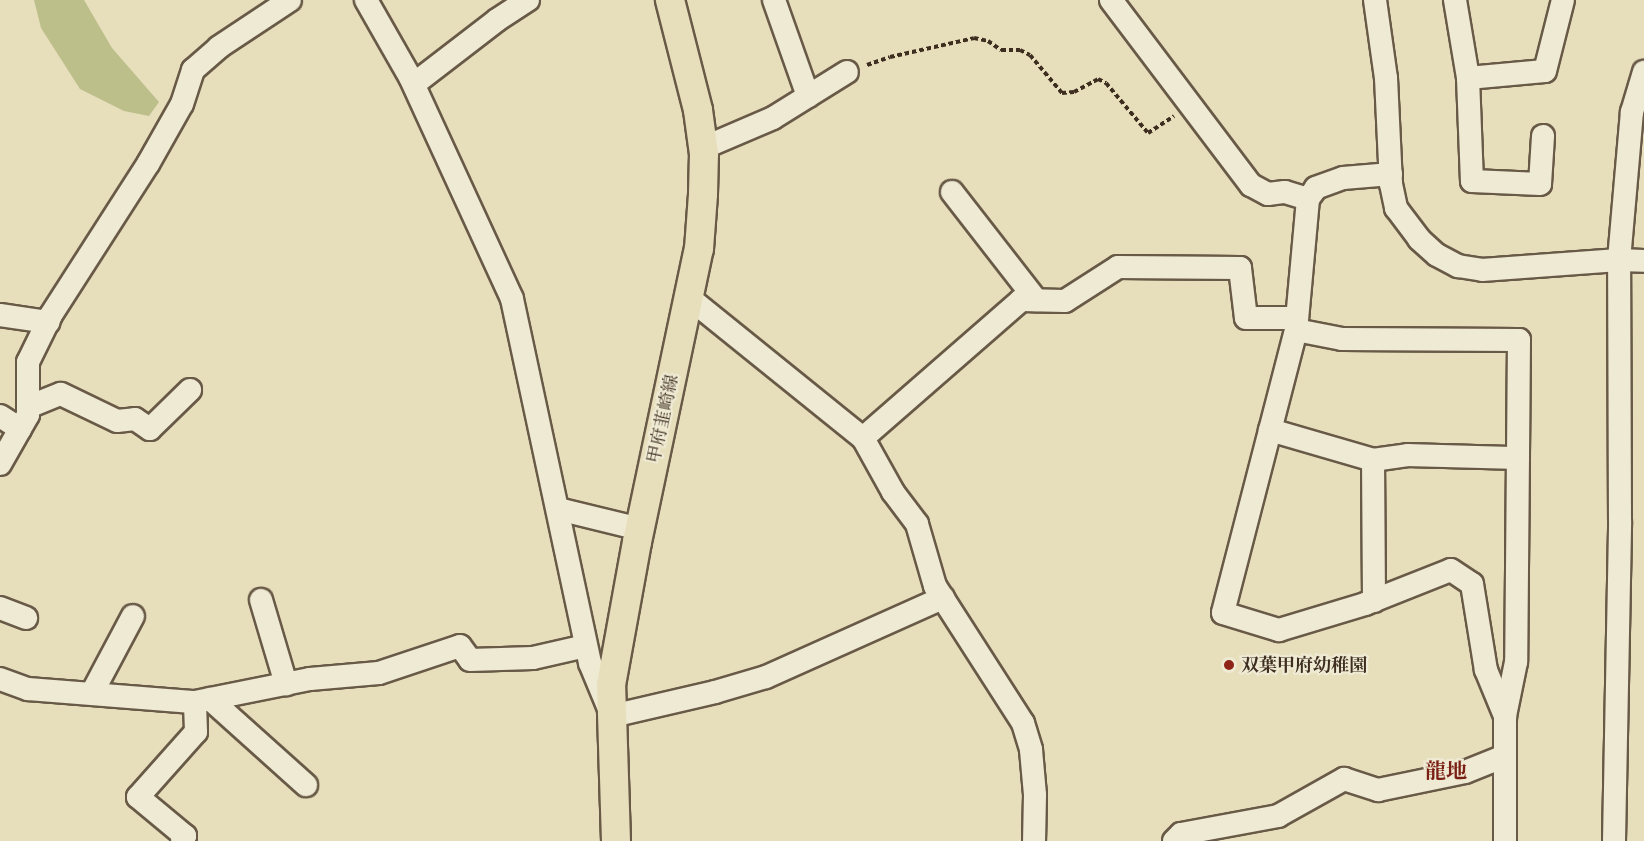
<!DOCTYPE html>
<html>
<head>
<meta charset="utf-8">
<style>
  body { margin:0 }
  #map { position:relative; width:1644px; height:841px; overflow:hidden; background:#e7debb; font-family:"IM FELL Great Primer","Noto Serif JP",serif }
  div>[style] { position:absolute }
  .green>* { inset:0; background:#bdbf8b }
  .path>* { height:4px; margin-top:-2px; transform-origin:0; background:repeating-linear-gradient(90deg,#3e2e20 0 4.5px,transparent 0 7.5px) }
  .roads { filter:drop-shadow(2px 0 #685a47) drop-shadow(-2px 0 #685a47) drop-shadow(0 2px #685a47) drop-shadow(0 -2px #685a47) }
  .minor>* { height:22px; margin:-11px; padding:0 11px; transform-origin:11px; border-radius:11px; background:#efead3 }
  .major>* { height:28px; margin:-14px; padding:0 14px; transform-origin:14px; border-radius:14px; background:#e7debb }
  .dots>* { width:16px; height:16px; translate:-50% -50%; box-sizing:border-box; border:3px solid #efead3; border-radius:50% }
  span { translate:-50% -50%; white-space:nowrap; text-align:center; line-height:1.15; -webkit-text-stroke:4.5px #efead3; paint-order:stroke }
  .street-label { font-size:18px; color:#3e2e20 }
  .poi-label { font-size:18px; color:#3e2e20; font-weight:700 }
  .left { translate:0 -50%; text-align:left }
  .quarter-label { font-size:21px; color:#7a1f14; font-weight:700 }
</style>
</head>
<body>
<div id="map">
  <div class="green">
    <div style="clip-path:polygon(34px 0,84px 0,112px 48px,159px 102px,149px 116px,124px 111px,80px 89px,41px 28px)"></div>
  </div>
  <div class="path">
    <div style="left:867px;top:65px;width:24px;rotate:-19deg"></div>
    <div style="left:890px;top:57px;width:86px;rotate:-12.7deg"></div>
    <div style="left:974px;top:38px;width:14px;rotate:12deg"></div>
    <div style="left:988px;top:41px;width:16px;rotate:35deg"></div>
    <div style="left:1001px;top:50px;width:19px"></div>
    <div style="left:1020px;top:50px;width:11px;rotate:27deg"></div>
    <div style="left:1030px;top:55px;width:50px;rotate:49.9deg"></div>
    <div style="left:1062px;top:93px;width:12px;rotate:-5deg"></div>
    <div style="left:1074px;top:92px;width:27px;rotate:-28deg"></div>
    <div style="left:1098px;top:79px;width:9px;rotate:27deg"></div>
    <div style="left:1106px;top:83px;width:65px;rotate:50deg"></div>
    <div style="left:1148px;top:133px;width:31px;rotate:-33deg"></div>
  </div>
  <div class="roads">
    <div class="minor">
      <div style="left:366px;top:0;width:89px;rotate:60.3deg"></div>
      <div style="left:410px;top:77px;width:244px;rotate:65.3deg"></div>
      <div style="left:512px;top:299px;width:372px;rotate:77.9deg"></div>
      <div style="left:590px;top:663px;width:57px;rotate:67.5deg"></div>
      <div style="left:612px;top:716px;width:106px;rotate:-13.1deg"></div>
      <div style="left:715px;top:692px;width:53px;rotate:-16.4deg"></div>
      <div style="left:766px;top:677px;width:194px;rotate:-24.1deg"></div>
      <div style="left:774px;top:0;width:102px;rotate:70.5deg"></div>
      <div style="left:1111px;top:0;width:232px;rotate:52.9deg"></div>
      <div style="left:1251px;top:185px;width:19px;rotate:28deg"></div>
      <div style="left:1268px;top:194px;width:17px;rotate:-7deg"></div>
      <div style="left:1285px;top:192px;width:24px;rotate:17deg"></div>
      <div style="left:1375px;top:0;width:79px;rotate:82deg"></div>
      <div style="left:1386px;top:78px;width:106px;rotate:87.3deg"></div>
      <div style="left:1391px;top:184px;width:25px;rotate:78deg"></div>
      <div style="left:1396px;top:208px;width:39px;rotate:53deg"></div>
      <div style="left:1419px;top:239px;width:24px;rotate:42deg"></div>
      <div style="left:1437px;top:255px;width:24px;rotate:28deg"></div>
      <div style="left:1458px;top:266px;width:24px;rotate:9deg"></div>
      <div style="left:1482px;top:270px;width:137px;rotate:-4.2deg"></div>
      <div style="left:1619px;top:260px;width:25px;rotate:2deg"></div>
      <div style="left:1455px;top:0;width:79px;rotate:80.5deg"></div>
      <div style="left:1468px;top:78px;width:103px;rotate:87.8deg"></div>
      <div style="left:1472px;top:181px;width:68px;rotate:2.5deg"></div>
      <div style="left:1540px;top:184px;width:48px;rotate:-86.4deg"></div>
      <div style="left:1468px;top:78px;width:77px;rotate:-5.2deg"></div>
      <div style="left:1545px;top:71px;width:73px;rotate:-75.8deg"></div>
      <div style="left:414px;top:84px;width:105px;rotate:-37.6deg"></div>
      <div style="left:497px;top:20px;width:37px;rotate:-33deg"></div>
      <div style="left:703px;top:148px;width:76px;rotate:-23.2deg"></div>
      <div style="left:773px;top:118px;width:87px;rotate:-31.9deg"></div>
      <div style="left:1391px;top:174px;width:48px;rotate:175.2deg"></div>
      <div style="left:1343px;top:178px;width:29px;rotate:160deg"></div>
      <div style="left:1316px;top:188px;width:14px;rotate:126deg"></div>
      <div style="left:1308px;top:199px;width:132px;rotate:95.2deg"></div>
      <div style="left:1296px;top:330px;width:292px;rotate:104.5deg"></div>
      <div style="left:1223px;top:613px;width:59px;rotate:16.9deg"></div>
      <div style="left:1279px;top:630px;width:90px;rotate:-16.8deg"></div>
      <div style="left:1365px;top:604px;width:92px;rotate:-21.6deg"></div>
      <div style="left:1451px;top:570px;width:25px;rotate:34deg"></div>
      <div style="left:1472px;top:584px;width:87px;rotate:80.8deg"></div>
      <div style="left:1486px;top:670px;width:50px;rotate:67.6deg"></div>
      <div style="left:952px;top:192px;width:137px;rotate:52.1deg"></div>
      <div style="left:688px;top:297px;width:225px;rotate:38.9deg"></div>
      <div style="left:863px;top:438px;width:62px;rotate:60.9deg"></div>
      <div style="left:893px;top:492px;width:40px;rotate:53deg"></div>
      <div style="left:917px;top:524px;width:65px;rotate:73.8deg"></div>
      <div style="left:935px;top:586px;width:163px;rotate:57.3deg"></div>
      <div style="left:1023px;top:723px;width:28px;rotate:73deg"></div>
      <div style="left:1031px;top:750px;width:45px;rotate:84.9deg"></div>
      <div style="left:1035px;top:795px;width:46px;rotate:91.2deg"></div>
      <div style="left:0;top:315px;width:49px;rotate:8.3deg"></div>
      <div style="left:1296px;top:330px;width:47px;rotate:11.1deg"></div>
      <div style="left:1342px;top:339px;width:177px;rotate:0.3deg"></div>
      <div style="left:1519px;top:340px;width:322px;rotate:90.5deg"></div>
      <div style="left:1516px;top:662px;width:55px;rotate:101.5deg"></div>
      <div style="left:1505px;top:716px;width:125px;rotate:90deg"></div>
      <div style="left:28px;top:407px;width:35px;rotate:-22deg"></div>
      <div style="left:61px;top:394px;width:62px;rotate:25.7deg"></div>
      <div style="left:117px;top:421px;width:18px;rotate:-6deg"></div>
      <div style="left:135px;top:419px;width:18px;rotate:34deg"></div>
      <div style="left:150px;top:429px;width:56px;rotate:-44.3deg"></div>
      <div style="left:0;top:416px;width:24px;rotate:33deg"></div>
      <div style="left:1270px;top:430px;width:107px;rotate:16.2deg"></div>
      <div style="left:863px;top:438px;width:210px;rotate:-41.1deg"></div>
      <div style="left:1021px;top:300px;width:44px;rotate:1.3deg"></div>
      <div style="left:1065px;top:301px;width:63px;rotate:-32.7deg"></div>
      <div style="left:1118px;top:267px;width:122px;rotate:0.5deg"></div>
      <div style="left:1240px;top:268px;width:50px;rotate:83.2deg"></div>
      <div style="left:1246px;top:318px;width:51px"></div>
      <div style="left:0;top:464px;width:56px;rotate:-60.3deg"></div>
      <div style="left:28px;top:415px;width:53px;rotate:-90deg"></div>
      <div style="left:28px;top:362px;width:52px;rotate:-63.9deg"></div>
      <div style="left:51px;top:315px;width:179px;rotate:-57.3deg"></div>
      <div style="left:148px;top:164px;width:69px;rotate:-60.5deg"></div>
      <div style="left:182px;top:104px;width:36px;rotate:-72deg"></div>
      <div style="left:193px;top:70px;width:35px;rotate:-41deg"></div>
      <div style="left:219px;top:47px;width:85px;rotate:-33.5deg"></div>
      <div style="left:558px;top:509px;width:84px;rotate:13.7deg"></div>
      <div style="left:261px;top:600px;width:88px;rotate:73.4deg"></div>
      <div style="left:1374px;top:601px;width:141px;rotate:-90.4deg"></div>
      <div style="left:1373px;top:460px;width:35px;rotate:-8deg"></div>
      <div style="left:1408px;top:455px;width:110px;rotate:1.6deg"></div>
      <div style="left:0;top:608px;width:28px;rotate:21deg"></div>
      <div style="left:0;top:679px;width:30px;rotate:20deg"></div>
      <div style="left:28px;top:689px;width:168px;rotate:4.5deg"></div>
      <div style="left:195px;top:702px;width:117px;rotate:-11.3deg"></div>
      <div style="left:310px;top:679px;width:69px;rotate:-5deg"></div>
      <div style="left:379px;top:673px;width:85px;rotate:-18.4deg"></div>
      <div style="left:460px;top:646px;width:17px;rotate:54deg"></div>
      <div style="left:470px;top:660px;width:63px;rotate:-1.8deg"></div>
      <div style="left:533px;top:658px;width:54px;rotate:-12.8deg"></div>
      <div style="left:92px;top:693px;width:87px;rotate:-62deg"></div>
      <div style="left:210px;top:699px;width:129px;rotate:41.9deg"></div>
      <div style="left:182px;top:841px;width:6px;rotate:-59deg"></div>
      <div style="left:185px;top:836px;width:61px;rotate:-140.3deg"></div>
      <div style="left:138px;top:797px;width:87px;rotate:-48.3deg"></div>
      <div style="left:196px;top:732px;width:30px;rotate:-92deg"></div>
      <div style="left:1174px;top:841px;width:10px;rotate:-45deg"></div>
      <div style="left:1181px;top:834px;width:99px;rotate:-10.5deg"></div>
      <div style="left:1278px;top:816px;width:76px;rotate:-29.3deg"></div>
      <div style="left:1344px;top:779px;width:36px;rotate:18deg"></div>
      <div style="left:1378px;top:790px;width:89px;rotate:-11.7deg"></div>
      <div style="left:1465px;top:772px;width:43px;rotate:-21.8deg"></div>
      <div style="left:1614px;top:841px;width:320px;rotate:-88.9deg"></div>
      <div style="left:1620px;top:521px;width:261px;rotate:-90.2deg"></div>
      <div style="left:1619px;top:260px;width:149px;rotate:-85deg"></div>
      <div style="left:1632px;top:112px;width:42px;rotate:-73.3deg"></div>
    </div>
    <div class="major">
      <div style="left:616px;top:841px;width:156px;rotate:-91.8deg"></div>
      <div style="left:611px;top:685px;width:145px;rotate:-79.7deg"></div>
      <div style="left:637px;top:542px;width:299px;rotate:-78.1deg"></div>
      <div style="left:699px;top:249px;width:55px;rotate:-85.8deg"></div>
      <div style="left:703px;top:194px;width:40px;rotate:-88.6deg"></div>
      <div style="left:704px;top:154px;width:44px;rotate:-97.8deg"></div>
      <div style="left:698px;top:110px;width:114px;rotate:-104.3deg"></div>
    </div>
  </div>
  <div class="dots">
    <div style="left:1229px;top:665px;background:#8f2418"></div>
  </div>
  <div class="street-label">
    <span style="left:663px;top:419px;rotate:-78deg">甲府韮崎線</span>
  </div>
  <div class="poi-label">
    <span class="left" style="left:1241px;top:665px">双葉甲府幼稚園</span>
  </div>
  <div class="quarter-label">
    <span style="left:1446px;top:771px">龍地</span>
  </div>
</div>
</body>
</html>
